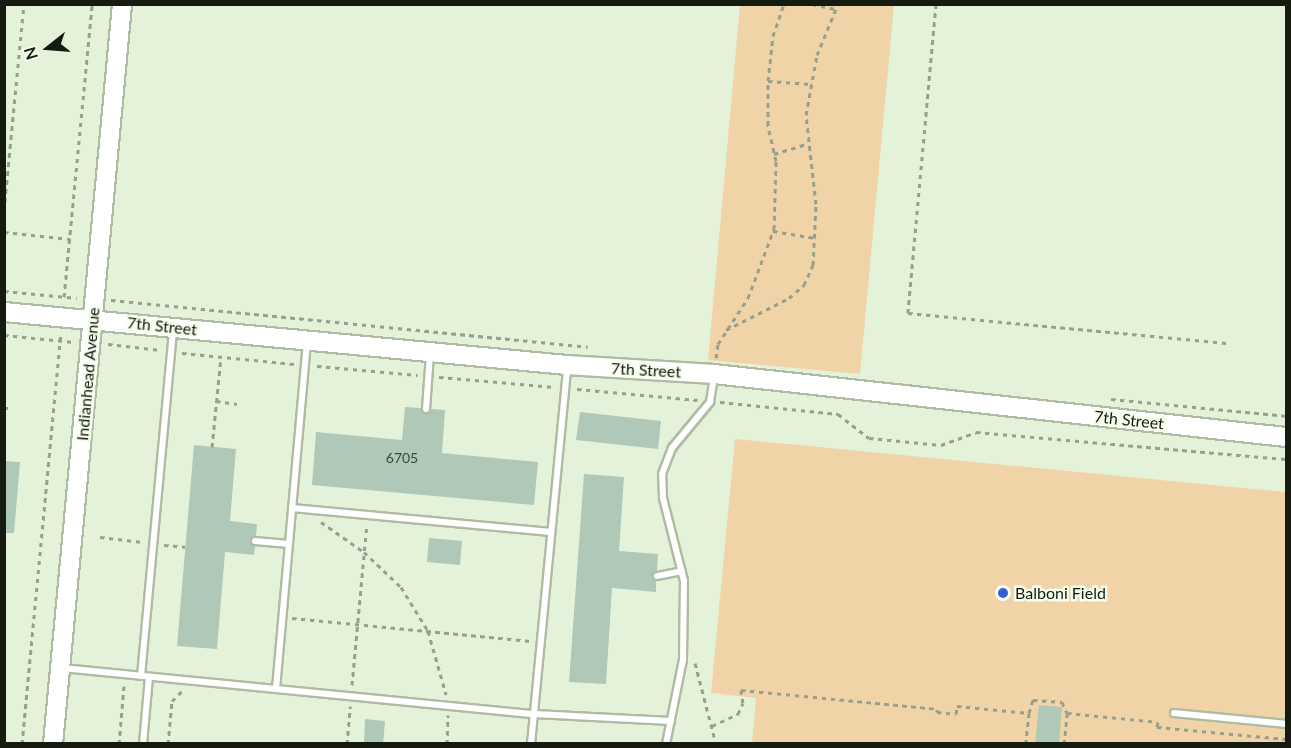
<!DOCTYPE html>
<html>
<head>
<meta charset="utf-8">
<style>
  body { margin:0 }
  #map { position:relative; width:1291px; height:748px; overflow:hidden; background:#e5f2da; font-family:Lato,sans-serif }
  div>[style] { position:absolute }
  .green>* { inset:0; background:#f1d3a8 }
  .building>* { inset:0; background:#afc8b8 }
  .path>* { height:3px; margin-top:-1.5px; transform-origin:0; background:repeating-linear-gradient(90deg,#96a08d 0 4.5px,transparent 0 9px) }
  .roads { filter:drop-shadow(2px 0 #afbca4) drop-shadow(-2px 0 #afbca4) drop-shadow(0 2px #afbca4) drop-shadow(0 -2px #afbca4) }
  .lane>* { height:6px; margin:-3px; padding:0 3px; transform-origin:3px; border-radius:3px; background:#fff }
  .secondary>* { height:18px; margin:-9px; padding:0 9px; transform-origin:9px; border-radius:9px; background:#fff }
  .dots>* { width:16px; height:16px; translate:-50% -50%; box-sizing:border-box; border:3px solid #f4feeb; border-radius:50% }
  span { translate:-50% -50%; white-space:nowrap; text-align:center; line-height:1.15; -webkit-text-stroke:5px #f4feeb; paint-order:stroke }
  .number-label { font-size:14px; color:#3c463c }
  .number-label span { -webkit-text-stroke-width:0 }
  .street-label { font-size:16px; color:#161b12 }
  .poi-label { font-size:16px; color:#161b12 }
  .left { translate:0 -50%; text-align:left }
  .frame { position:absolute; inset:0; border:6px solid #161b12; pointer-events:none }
  .north { position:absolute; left:18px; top:18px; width:60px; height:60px; -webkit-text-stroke:4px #f4feeb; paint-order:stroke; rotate:253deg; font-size:16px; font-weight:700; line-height:24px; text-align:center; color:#161b12 }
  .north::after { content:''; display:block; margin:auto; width:21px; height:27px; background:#161b12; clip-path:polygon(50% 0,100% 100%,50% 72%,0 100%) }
</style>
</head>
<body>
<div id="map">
  <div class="green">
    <div style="clip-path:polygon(740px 5px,894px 5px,860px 374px,708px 360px)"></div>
    <div style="clip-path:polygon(735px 439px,1286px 492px,1286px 743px,752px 743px,756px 698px,711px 693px)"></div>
  </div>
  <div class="building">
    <div style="clip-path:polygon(405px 407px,421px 408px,425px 414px,431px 409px,445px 410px,442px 453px,538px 462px,534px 505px,312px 485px,316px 432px,402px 440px)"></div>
    <div style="clip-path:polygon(580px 412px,661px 421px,658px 449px,576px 440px)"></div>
    <div style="clip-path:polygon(194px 445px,236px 449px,230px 521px,257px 524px,256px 536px,250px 541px,255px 546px,254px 555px,225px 552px,217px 649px,177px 646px)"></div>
    <div style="clip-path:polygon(4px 461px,20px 462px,14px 533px,4px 533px)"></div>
    <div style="clip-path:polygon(584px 474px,624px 477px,619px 551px,658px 554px,657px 571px,652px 575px,656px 581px,656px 592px,612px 588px,606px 684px,569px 682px)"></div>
    <div style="clip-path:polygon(429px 538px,462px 541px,460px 565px,427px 562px)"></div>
    <div style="clip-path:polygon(1039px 705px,1062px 707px,1059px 744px,1035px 744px)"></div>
    <div style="clip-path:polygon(365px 719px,385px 721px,383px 744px,364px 744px)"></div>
  </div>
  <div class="path">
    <div style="left:812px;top:4px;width:25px;rotate:12deg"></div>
    <div style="left:936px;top:4px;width:310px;rotate:95.2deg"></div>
    <div style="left:908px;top:313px;width:320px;rotate:5.4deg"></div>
    <div style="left:768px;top:81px;width:43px;rotate:4deg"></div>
    <div style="left:774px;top:154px;width:34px;rotate:-17deg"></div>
    <div style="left:4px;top:211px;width:208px;rotate:-84.5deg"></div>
    <div style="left:773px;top:231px;width:43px;rotate:9.5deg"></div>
    <div style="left:4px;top:232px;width:66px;rotate:6.1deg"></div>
    <div style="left:4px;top:291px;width:73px;rotate:5.5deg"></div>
    <div style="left:64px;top:297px;width:294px;rotate:-84.5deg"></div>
    <div style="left:111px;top:300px;width:479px;rotate:5.6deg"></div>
    <div style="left:726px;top:330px;width:71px;rotate:-26.9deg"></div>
    <div style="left:789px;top:298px;width:20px;rotate:-41deg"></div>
    <div style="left:804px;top:285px;width:22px;rotate:-66deg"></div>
    <div style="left:813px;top:265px;width:61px;rotate:-87.2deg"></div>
    <div style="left:816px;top:204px;width:90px;rotate:-96.4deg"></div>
    <div style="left:806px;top:115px;width:61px;rotate:-79.6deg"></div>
    <div style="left:817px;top:55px;width:55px;rotate:-67.6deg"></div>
    <div style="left:4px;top:335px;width:70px;rotate:5.7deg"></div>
    <div style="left:108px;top:344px;width:53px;rotate:6.5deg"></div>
    <div style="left:182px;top:353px;width:114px;rotate:5.6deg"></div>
    <div style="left:716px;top:358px;width:14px;rotate:-82deg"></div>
    <div style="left:718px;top:344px;width:55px;rotate:-56.9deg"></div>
    <div style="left:748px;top:298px;width:74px;rotate:-69.4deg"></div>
    <div style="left:774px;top:229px;width:68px;rotate:-88.3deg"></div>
    <div style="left:776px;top:161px;width:37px;rotate:-103deg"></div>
    <div style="left:768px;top:125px;width:44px;rotate:-90deg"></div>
    <div style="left:768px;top:81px;width:45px;rotate:-83.7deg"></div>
    <div style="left:773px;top:36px;width:34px;rotate:-71deg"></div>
    <div style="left:317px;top:366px;width:101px;rotate:5.1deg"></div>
    <div style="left:439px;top:377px;width:116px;rotate:4.9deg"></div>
    <div style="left:577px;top:389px;width:121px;rotate:5.2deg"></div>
    <div style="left:1111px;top:399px;width:176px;rotate:5.5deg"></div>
    <div style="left:216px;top:401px;width:21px;rotate:8deg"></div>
    <div style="left:720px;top:402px;width:119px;rotate:5.8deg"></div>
    <div style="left:838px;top:414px;width:39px;rotate:38deg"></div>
    <div style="left:869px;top:438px;width:72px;rotate:5.6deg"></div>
    <div style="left:941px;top:445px;width:37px;rotate:-20deg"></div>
    <div style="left:976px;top:432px;width:311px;rotate:5deg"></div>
    <div style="left:4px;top:408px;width:6px"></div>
    <div style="left:212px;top:447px;width:90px;rotate:-84.3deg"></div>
    <div style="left:321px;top:522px;width:52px;rotate:34.9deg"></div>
    <div style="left:364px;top:552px;width:51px;rotate:43.4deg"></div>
    <div style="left:401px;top:587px;width:52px;rotate:58.5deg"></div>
    <div style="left:428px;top:631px;width:66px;rotate:74.1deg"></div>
    <div style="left:100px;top:537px;width:43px;rotate:6.6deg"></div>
    <div style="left:164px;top:545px;width:21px;rotate:5deg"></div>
    <div style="left:292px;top:618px;width:239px;rotate:5.5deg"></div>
    <div style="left:695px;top:663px;width:84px;rotate:75.5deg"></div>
    <div style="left:352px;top:685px;width:162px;rotate:-84.7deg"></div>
    <div style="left:1029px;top:713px;width:14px;rotate:-73deg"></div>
    <div style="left:1033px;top:700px;width:29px;rotate:4deg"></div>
    <div style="left:1062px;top:702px;width:12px;rotate:66deg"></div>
    <div style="left:712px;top:726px;width:29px;rotate:-25deg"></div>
    <div style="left:738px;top:714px;width:12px;rotate:-66deg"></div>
    <div style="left:743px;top:703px;width:13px;rotate:-99deg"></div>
    <div style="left:741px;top:690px;width:197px;rotate:5.5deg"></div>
    <div style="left:937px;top:709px;width:3px;rotate:90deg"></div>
    <div style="left:937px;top:712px;width:19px;rotate:6deg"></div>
    <div style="left:956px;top:714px;width:8px;rotate:-83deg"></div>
    <div style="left:957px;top:706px;width:72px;rotate:5.6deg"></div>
    <div style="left:1029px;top:713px;width:31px;rotate:96deg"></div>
    <div style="left:22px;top:744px;width:413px;rotate:-84.6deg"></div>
    <div style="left:119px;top:744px;width:58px;rotate:-85.1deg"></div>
    <div style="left:168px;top:744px;width:43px;rotate:-84.7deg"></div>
    <div style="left:172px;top:701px;width:14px;rotate:-45deg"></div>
    <div style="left:347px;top:744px;width:38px;rotate:-85deg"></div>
    <div style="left:447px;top:744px;width:29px;rotate:-88deg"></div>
    <div style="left:1064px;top:744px;width:31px;rotate:-84deg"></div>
    <div style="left:1067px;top:713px;width:91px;rotate:5.6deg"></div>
    <div style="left:1158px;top:722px;width:5px;rotate:101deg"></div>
    <div style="left:1157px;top:727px;width:130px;rotate:5.3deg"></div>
  </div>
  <div class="roads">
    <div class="lane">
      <div style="left:426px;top:409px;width:54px;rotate:-85.8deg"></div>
      <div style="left:292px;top:508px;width:260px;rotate:5.3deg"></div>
      <div style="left:255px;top:541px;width:34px;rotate:5deg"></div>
      <div style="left:657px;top:576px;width:25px;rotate:-11deg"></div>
      <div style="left:62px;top:668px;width:474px;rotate:5.6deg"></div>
      <div style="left:534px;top:714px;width:137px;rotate:2.9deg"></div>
      <div style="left:141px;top:676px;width:346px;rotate:-84.7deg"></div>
      <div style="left:276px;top:689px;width:347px;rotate:-84.9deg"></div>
      <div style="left:1174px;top:713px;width:113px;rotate:5.6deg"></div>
      <div style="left:143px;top:744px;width:67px;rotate:-84.9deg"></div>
      <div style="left:531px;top:744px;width:378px;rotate:-84.5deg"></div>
      <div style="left:666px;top:744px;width:86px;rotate:-78.6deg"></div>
      <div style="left:683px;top:660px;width:79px;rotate:-89.3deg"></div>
      <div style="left:684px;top:581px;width:86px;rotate:-104.2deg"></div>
      <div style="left:663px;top:498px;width:24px;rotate:-92deg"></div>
      <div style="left:662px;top:474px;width:28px;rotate:-69deg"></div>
      <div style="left:672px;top:448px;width:60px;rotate:-50.4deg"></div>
      <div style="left:710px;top:402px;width:25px;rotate:-81deg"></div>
    </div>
    <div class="secondary">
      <div style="left:4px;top:312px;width:565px;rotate:5.38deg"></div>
      <div style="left:567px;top:365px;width:147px;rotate:3.5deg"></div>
      <div style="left:714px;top:374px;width:575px;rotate:6.29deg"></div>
      <div style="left:53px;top:744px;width:743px;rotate:-84.67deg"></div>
    </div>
  </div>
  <div class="dots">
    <div style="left:1003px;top:593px;background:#3062d1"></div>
  </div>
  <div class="number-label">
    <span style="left:402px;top:458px">6705</span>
  </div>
  <div class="street-label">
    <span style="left:162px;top:326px;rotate:6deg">7th Street</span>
    <span style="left:646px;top:370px;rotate:3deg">7th Street</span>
    <span style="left:88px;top:374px;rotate:-85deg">Indianhead Avenue</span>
    <span style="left:1129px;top:420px;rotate:6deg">7th Street</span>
  </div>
  <div class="poi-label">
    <span class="left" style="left:1015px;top:593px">Balboni Field</span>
  </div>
  <div class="frame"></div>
  <div class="north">N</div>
</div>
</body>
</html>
